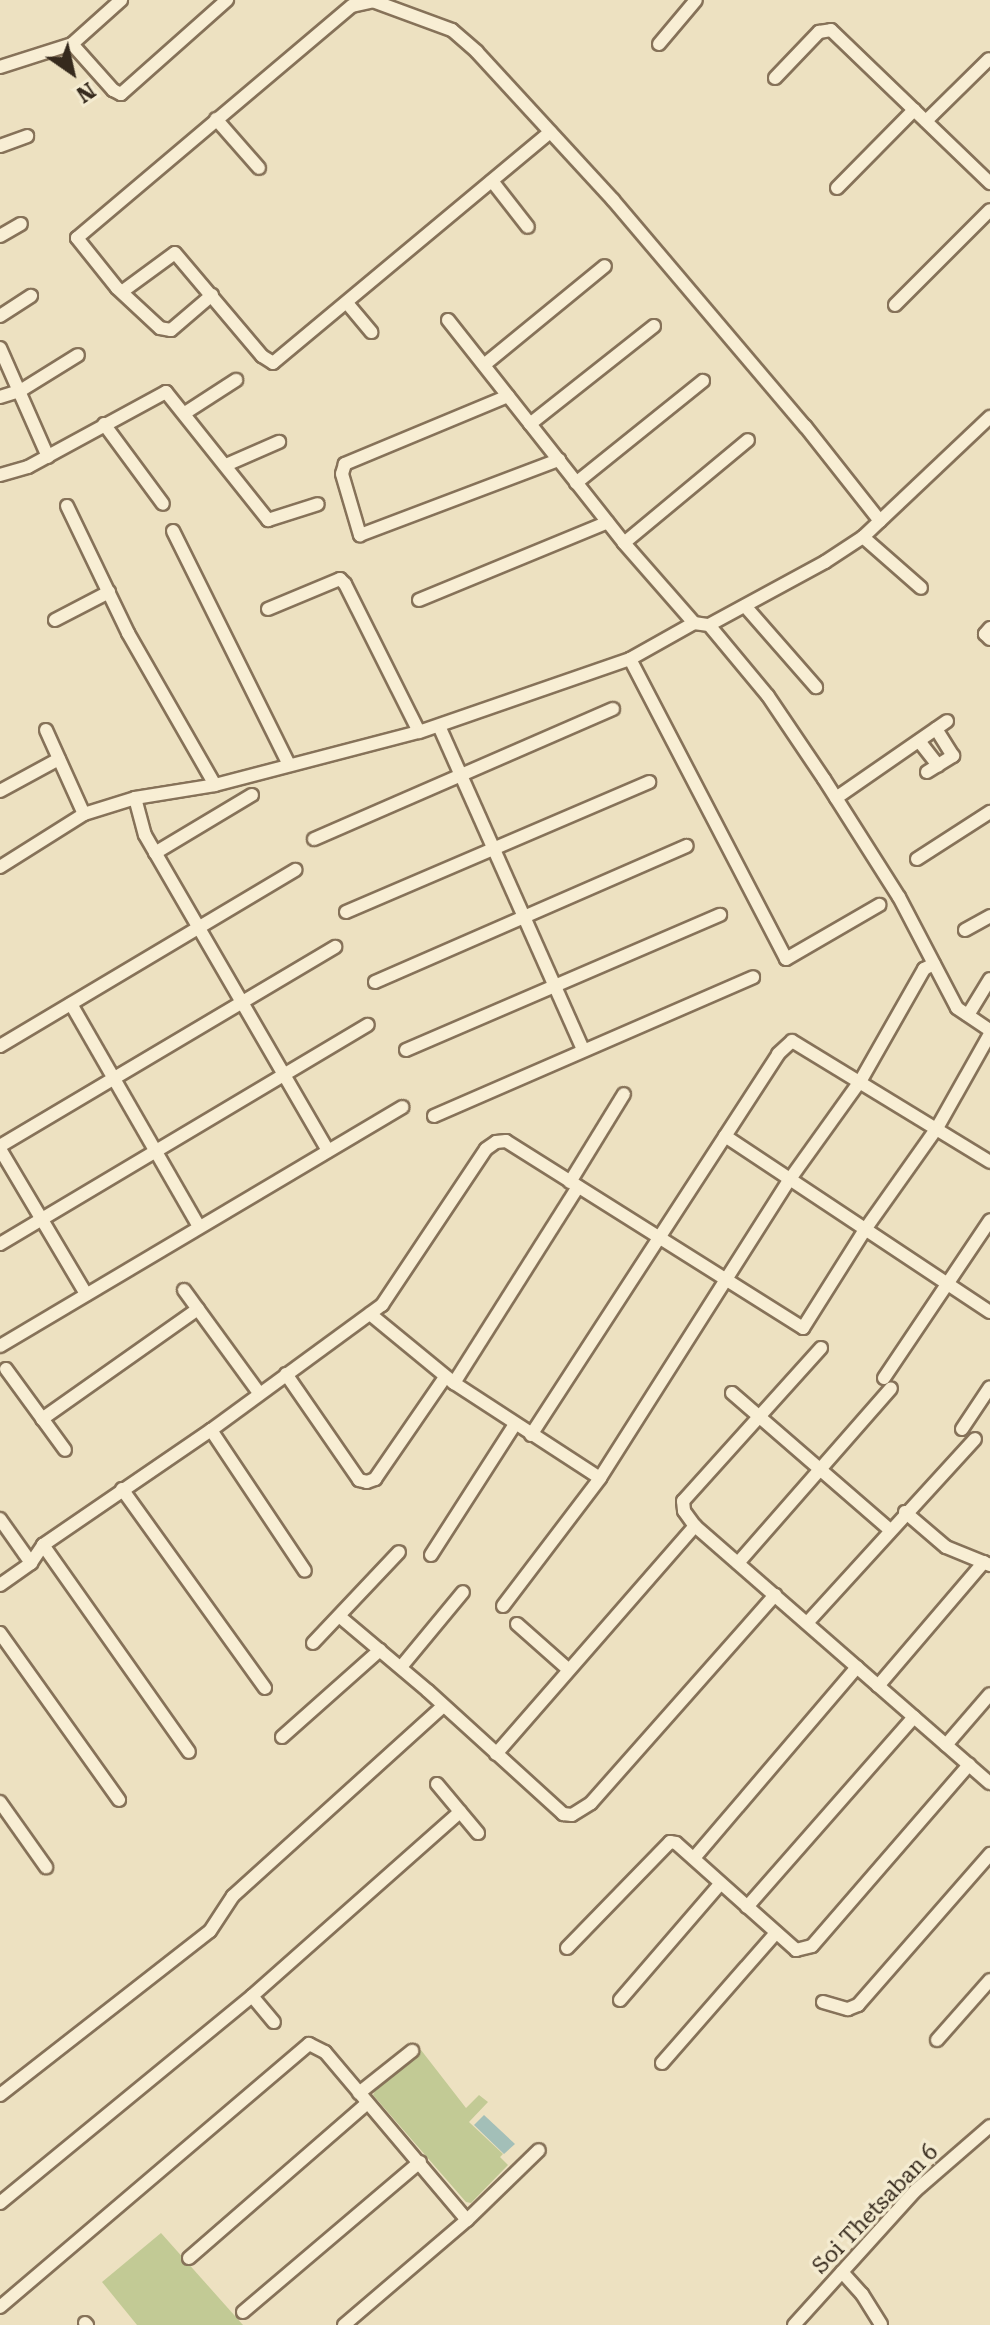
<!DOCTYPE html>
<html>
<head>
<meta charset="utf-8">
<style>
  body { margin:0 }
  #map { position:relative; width:990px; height:2325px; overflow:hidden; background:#ede1c1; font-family:"Roboto Serif",serif }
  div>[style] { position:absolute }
  .green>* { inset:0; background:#c2ca95 }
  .water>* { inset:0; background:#a3bfb8 }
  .roads { filter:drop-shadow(2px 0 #867259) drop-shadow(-2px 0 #867259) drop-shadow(0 2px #867259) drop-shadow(0 -2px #867259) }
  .street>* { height:12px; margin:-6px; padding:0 6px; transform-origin:6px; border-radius:6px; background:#f8eed4 }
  span { translate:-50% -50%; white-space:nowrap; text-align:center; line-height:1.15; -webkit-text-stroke:7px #f4ebd0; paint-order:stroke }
  .street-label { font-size:22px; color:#362a1d }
  .north { position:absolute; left:32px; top:32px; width:80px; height:80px; -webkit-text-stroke:6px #f4ebd0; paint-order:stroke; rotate:146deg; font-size:22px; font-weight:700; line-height:32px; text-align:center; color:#362a1d }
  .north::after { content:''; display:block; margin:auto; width:28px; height:36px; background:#362a1d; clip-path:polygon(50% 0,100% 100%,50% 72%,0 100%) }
</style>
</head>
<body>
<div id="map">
  <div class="green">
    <div style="clip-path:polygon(421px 2050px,466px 2108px,479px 2095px,488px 2102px,469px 2122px,503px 2154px,500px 2157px,508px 2165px,471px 2203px,466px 2202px,373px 2095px,377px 2087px)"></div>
    <div style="clip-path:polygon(161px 2233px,243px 2325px,137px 2325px,102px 2282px)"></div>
  </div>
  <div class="water">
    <div style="clip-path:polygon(484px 2115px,515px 2144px,504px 2154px,474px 2125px)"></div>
  </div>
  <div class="roads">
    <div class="street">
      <div style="left:72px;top:44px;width:62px;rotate:48.3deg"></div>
      <div style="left:113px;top:90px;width:9px;rotate:27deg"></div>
      <div style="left:121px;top:94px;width:142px;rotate:-41.6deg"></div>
      <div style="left:659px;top:44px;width:57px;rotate:-49.9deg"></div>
      <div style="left:0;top:67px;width:76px;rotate:-17.7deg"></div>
      <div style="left:72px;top:44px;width:66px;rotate:-41.9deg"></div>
      <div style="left:775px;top:78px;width:64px;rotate:-46.3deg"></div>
      <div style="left:819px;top:32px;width:12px;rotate:-9deg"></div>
      <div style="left:831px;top:30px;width:221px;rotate:43.9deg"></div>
      <div style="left:216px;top:119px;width:65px;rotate:48.7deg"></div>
      <div style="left:926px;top:121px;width:88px;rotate:-44.5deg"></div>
      <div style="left:0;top:146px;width:29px;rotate:-20deg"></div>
      <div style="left:492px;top:181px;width:58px;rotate:52deg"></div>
      <div style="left:837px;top:188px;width:110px;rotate:-45.4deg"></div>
      <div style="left:0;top:236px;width:24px;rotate:-30deg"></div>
      <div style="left:123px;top:291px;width:64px;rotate:-36.2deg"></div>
      <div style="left:175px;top:253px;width:135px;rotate:49.8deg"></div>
      <div style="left:262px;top:356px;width:13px;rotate:32deg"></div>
      <div style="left:273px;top:363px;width:361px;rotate:-39.8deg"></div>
      <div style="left:212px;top:295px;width:54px;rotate:139.5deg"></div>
      <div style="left:171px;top:330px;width:11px;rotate:-170deg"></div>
      <div style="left:160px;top:328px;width:59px;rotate:-137.1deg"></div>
      <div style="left:117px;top:288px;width:64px;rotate:-128.7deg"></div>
      <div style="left:77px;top:238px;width:360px;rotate:-40.2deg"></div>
      <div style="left:352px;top:6px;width:22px;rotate:-13deg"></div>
      <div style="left:373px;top:1px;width:84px;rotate:20.2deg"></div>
      <div style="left:452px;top:30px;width:33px;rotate:41deg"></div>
      <div style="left:477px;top:52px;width:201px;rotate:47.4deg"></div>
      <div style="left:613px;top:200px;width:297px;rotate:49.7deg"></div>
      <div style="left:805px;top:426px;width:121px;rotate:51.7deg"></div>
      <div style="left:347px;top:303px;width:38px;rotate:50deg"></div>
      <div style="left:895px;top:305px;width:134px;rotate:-45deg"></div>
      <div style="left:0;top:316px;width:37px;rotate:-33deg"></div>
      <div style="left:448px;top:320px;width:284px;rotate:51.7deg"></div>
      <div style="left:624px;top:543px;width:106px;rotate:48.8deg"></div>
      <div style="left:0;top:348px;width:119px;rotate:66.2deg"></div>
      <div style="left:484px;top:365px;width:156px;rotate:-39.3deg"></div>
      <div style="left:508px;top:396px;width:177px;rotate:157.4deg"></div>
      <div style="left:345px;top:464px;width:10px;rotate:107deg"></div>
      <div style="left:342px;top:474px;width:64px;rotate:73.6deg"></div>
      <div style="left:360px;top:535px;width:213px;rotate:-20.7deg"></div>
      <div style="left:0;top:397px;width:21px;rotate:-17deg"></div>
      <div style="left:20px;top:391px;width:68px;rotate:-31.8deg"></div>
      <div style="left:185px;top:413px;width:61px;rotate:-32.9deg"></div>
      <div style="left:104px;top:424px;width:99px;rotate:53.6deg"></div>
      <div style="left:530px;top:424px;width:158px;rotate:-38.3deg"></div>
      <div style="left:226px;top:465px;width:58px;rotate:-23.5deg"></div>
      <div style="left:0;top:475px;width:29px;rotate:-16deg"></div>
      <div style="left:28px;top:467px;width:157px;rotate:-28.5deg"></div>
      <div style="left:166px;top:392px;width:164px;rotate:51.4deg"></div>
      <div style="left:268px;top:520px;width:52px;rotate:-17.7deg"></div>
      <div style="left:576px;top:483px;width:163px;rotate:-38.8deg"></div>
      <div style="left:67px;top:506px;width:141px;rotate:64.3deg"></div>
      <div style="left:128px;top:633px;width:175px;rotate:60.2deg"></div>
      <div style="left:173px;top:531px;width:261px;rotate:63.6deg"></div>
      <div style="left:863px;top:537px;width:77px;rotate:41.3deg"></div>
      <div style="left:624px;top:543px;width:161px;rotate:-39.7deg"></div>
      <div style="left:419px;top:600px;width:204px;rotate:-22.4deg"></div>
      <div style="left:745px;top:606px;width:108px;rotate:48.8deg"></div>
      <div style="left:268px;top:609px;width:78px;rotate:-22.6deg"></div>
      <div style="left:340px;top:579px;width:7px;rotate:45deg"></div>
      <div style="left:345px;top:584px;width:165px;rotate:63.4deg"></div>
      <div style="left:55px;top:620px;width:61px;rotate:-27.4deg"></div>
      <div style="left:709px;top:625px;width:92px;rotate:50.3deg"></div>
      <div style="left:768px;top:696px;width:100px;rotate:56deg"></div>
      <div style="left:824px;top:779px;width:140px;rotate:57.6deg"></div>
      <div style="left:899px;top:897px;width:125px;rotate:62.4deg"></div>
      <div style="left:957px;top:1008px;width:40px;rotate:34deg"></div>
      <div style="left:990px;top:628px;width:8px;rotate:130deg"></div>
      <div style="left:985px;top:634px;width:7px;rotate:45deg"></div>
      <div style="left:630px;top:659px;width:338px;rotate:62.5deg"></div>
      <div style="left:786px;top:959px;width:108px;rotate:-30.1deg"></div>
      <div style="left:439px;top:726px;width:355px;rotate:66deg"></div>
      <div style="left:46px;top:730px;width:92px;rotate:65.7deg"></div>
      <div style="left:919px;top:741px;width:31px;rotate:52deg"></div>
      <div style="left:927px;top:772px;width:31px;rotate:-32deg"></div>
      <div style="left:953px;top:756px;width:32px;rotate:-122deg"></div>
      <div style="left:0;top:791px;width:67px;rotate:-28.5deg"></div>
      <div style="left:135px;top:798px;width:38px;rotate:75deg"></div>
      <div style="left:145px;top:835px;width:365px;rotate:59.9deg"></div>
      <div style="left:836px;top:798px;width:135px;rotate:-34.7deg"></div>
      <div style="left:314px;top:839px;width:326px;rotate:-23.5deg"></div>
      <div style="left:155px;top:853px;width:113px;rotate:-30.9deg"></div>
      <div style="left:917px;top:859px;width:87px;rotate:-32.8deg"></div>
      <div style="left:0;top:867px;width:99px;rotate:-32.2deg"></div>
      <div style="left:84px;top:814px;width:53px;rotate:-17.4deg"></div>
      <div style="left:135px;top:798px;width:81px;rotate:-9.2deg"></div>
      <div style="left:215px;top:785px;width:211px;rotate:-14.6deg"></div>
      <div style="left:419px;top:732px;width:223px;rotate:-19.1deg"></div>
      <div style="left:630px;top:659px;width:73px;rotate:-29.4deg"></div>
      <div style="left:694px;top:623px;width:15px;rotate:8deg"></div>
      <div style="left:709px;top:625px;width:132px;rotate:-28.5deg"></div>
      <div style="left:825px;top:562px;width:45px;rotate:-33.3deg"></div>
      <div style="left:863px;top:537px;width:175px;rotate:-43.4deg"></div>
      <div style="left:346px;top:912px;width:330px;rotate:-23.2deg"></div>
      <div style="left:965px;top:930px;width:29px;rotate:-29deg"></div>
      <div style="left:375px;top:982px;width:340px;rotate:-23.6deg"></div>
      <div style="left:71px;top:1004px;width:257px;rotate:60.1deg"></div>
      <div style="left:968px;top:1015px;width:42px;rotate:-58.6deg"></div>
      <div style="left:0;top:1046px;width:344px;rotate:-30.8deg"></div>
      <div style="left:406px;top:1050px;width:342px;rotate:-23.3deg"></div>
      <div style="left:434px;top:1116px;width:348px;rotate:-23.5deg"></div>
      <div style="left:725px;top:1136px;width:318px;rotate:33.6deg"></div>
      <div style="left:0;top:1146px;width:390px;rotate:-30.7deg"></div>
      <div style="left:0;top:1149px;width:169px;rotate:59.3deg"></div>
      <div style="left:570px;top:1182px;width:103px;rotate:-58.5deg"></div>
      <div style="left:0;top:1244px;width:428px;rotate:-30.8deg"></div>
      <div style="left:184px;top:1290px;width:127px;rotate:53.9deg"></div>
      <div style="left:370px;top:1314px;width:109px;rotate:39.4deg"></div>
      <div style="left:454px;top:1383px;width:174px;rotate:33.1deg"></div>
      <div style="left:600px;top:1478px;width:354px;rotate:-57.6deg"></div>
      <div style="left:790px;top:1179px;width:122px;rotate:-54.4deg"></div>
      <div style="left:861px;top:1080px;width:128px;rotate:-60.4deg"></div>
      <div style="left:924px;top:969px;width:11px;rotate:-27deg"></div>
      <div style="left:0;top:1346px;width:468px;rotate:-30.7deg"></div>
      <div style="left:821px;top:1348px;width:206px;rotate:132deg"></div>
      <div style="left:683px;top:1501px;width:10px;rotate:84deg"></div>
      <div style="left:684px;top:1511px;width:19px;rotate:54deg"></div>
      <div style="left:695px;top:1526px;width:391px;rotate:41.1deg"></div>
      <div style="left:6px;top:1369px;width:100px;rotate:53.9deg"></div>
      <div style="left:286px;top:1374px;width:129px;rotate:55.4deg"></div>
      <div style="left:359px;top:1480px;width:8px;rotate:14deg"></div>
      <div style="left:367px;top:1482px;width:9px;rotate:-21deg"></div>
      <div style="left:375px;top:1479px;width:124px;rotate:-55.5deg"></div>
      <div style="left:884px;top:1378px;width:190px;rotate:-56.1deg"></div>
      <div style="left:454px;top:1383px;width:232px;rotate:-57.7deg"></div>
      <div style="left:732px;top:1393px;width:208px;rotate:40.9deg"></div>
      <div style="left:42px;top:1419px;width:191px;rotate:-35.2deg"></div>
      <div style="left:962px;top:1429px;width:50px;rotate:-56.3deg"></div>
      <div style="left:211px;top:1430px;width:169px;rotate:56.3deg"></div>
      <div style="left:531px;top:1435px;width:454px;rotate:-57deg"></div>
      <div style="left:778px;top:1054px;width:19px;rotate:-43deg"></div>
      <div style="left:792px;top:1041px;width:232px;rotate:31.4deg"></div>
      <div style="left:122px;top:1489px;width:245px;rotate:54.3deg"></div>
      <div style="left:905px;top:1512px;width:54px;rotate:40.5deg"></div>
      <div style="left:946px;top:1547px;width:48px;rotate:22.2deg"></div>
      <div style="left:0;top:1519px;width:54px;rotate:54.8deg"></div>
      <div style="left:43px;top:1545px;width:253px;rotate:54.8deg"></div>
      <div style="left:431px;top:1555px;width:156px;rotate:-57.3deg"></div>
      <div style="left:738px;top:1563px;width:232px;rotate:-48.8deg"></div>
      <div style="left:0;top:1585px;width:38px;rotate:-35deg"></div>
      <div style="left:31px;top:1563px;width:22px;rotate:-56deg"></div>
      <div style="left:43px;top:1545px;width:204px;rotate:-34.4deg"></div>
      <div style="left:211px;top:1430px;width:212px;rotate:-36.2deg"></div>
      <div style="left:382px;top:1305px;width:187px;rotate:-56.3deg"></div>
      <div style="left:486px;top:1149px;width:12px;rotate:-35deg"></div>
      <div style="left:496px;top:1142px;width:10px;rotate:-6deg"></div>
      <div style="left:506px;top:1141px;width:351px;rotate:32.2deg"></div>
      <div style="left:803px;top:1328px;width:115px;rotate:-57.8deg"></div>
      <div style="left:864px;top:1231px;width:126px;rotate:-54.7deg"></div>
      <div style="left:937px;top:1128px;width:108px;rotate:-60.6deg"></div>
      <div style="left:503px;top:1606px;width:161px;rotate:-52.8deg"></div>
      <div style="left:339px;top:1616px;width:116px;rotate:40.1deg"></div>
      <div style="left:428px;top:1691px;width:183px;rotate:42.3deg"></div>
      <div style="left:563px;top:1814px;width:9px;rotate:6deg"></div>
      <div style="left:572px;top:1815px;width:22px;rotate:-32deg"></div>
      <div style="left:591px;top:1803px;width:278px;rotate:-48.5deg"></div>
      <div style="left:807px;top:1623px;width:249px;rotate:-47.6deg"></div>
      <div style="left:517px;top:1624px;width:69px;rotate:41.5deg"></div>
      <div style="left:0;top:1633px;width:205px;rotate:54.5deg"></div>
      <div style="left:313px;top:1643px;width:125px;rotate:-46.6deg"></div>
      <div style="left:401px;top:1667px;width:97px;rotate:-50.4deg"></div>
      <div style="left:878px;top:1686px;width:163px;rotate:-49.5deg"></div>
      <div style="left:282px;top:1737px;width:131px;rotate:-41.6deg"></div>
      <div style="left:946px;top:1745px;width:67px;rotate:-49.2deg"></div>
      <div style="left:496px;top:1754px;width:303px;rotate:-48.9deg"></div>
      <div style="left:437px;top:1784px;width:64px;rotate:50.1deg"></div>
      <div style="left:0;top:1802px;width:80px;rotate:54.7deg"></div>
      <div style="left:694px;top:1858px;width:251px;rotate:-49.5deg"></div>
      <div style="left:747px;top:1907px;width:253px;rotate:-48.7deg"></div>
      <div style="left:567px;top:1948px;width:148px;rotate:-45.8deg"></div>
      <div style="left:670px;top:1842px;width:6px;rotate:9deg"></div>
      <div style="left:676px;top:1843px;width:161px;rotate:41.7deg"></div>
      <div style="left:796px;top:1950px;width:16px;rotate:-14deg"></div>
      <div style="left:812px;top:1946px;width:240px;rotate:-49.1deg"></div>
      <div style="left:252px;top:1996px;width:34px;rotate:50deg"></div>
      <div style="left:620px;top:2000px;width:153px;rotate:-49.2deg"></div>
      <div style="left:823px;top:2002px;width:26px;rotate:16deg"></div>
      <div style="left:848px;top:2009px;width:11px;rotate:-22deg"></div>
      <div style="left:858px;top:2005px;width:201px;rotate:-48.8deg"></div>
      <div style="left:937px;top:2040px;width:80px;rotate:-48.5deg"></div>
      <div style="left:662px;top:2063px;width:173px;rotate:-48.8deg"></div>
      <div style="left:359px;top:2093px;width:68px;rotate:-38.4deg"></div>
      <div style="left:0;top:2095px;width:266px;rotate:-38deg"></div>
      <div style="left:210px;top:1931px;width:42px;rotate:-56.7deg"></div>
      <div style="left:233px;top:1896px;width:283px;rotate:-42.1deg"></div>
      <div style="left:0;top:2203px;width:326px;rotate:-39.4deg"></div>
      <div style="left:252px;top:1996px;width:278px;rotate:-41.5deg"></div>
      <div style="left:189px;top:2258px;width:236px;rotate:-41deg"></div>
      <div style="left:842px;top:2272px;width:30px;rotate:48deg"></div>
      <div style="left:862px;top:2294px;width:36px;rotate:58deg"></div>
      <div style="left:0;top:2307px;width:406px;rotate:-40.4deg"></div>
      <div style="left:309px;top:2044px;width:18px;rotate:27deg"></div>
      <div style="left:325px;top:2052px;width:220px;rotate:49.8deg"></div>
      <div style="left:243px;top:2312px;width:232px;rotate:-40.3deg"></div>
      <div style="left:85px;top:2323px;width:3px;rotate:45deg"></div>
      <div style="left:344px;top:2325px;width:162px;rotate:-40.5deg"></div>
      <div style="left:467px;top:2220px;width:100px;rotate:-44.2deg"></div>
      <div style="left:794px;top:2325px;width:181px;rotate:-47.9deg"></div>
      <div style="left:915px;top:2191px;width:99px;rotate:-40.9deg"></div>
    </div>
  </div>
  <div class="street-label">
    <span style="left:875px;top:2209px;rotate:-46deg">Soi Thetsaban 6</span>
  </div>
  <div class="north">N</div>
</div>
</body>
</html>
